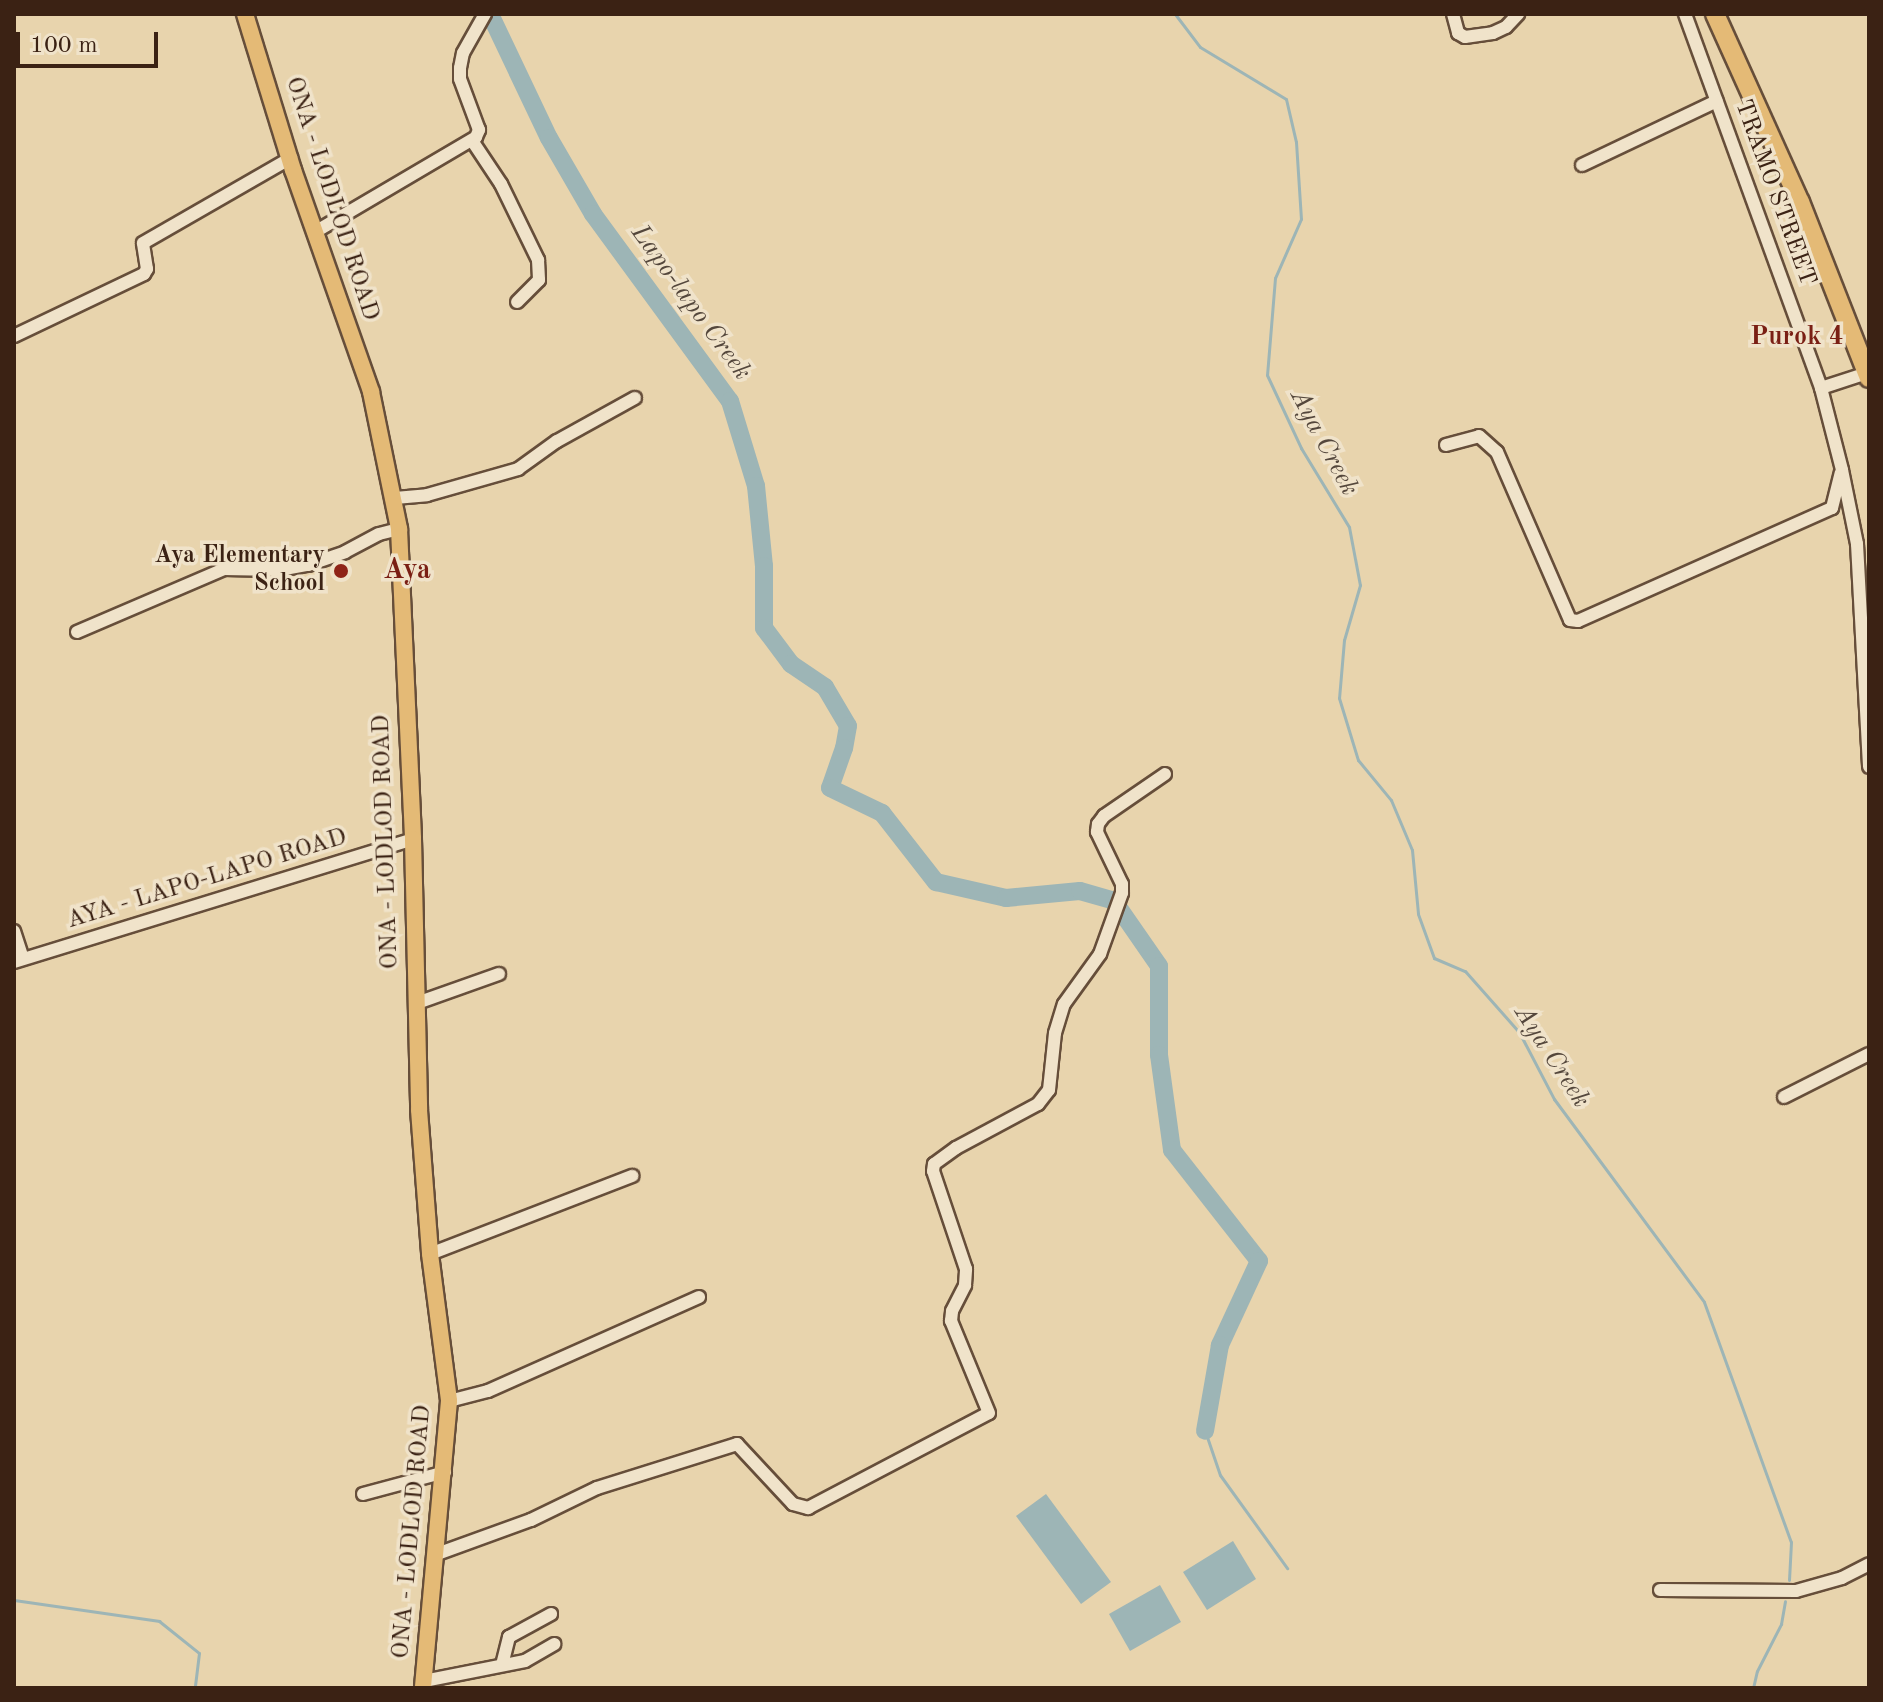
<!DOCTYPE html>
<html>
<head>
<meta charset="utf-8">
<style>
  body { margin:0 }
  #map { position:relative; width:1883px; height:1702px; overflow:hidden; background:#e8d4ad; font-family:"Old Standard TT",serif }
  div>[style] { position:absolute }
  .water>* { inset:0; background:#9db5b6 }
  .stream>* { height:3px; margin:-1.5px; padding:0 1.5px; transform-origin:1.5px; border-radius:1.5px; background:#9db5b6 }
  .river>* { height:18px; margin:-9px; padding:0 9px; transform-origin:9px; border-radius:9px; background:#9db5b6 }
  .roads { filter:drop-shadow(2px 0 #664e3a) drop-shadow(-2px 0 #664e3a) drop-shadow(0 2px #664e3a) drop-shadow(0 -2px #664e3a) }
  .minor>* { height:12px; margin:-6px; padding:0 6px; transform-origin:6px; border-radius:6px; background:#f0e3ca }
  .major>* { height:16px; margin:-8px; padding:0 8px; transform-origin:8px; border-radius:8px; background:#e4ba76 }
  .highway>* { height:18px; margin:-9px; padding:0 9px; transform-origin:9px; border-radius:9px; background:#e4ba76 }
  .dots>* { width:22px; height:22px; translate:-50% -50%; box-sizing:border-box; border:4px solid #f0e3ca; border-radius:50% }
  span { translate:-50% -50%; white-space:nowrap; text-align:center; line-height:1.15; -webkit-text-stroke:7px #f0e3ca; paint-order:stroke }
  .street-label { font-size:24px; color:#3b2214 }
  .poi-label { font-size:24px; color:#3b2214; font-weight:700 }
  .right { translate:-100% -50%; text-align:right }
  .water-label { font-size:26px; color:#54473c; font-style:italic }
  .neighbourhood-label { font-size:26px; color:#7a1f14; font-weight:700 }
  .quarter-label { font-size:28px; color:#7a1f14; font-weight:700 }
  .frame { position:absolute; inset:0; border:16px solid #3b2214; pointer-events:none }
  .scale { position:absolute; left:16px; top:32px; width:142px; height:36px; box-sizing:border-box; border:4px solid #3b2214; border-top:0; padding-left:10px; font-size:24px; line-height:28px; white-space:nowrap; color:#3b2214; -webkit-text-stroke:6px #f0e3ca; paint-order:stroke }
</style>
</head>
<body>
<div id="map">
  <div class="water">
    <div style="clip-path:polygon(1046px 1494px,1111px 1582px,1081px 1604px,1016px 1516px)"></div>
    <div style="clip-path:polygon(1233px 1541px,1256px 1579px,1207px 1610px,1183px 1572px)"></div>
    <div style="clip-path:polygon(1160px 1585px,1181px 1622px,1130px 1651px,1109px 1614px)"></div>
  </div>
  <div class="stream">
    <div style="left:1175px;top:14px;width:41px;rotate:52.9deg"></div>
    <div style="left:1200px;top:47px;width:100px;rotate:31.2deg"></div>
    <div style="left:1286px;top:99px;width:44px;rotate:76.9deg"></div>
    <div style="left:1296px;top:142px;width:77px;rotate:86.3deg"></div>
    <div style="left:1301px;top:219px;width:64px;rotate:113.8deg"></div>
    <div style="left:1275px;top:278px;width:97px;rotate:94.7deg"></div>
    <div style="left:1267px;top:375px;width:81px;rotate:65deg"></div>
    <div style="left:1301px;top:448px;width:92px;rotate:58.7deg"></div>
    <div style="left:1349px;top:527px;width:59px;rotate:79.3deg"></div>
    <div style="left:1360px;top:585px;width:57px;rotate:106.2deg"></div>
    <div style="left:1344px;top:640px;width:58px;rotate:94.9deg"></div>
    <div style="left:1339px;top:698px;width:65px;rotate:73deg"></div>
    <div style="left:1358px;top:760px;width:52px;rotate:50.5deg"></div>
    <div style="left:1391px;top:800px;width:54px;rotate:67.2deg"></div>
    <div style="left:1412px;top:850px;width:64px;rotate:84.6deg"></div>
    <div style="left:1418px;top:914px;width:47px;rotate:70deg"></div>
    <div style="left:1434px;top:958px;width:34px;rotate:23deg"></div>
    <div style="left:1465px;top:971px;width:81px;rotate:48.5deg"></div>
    <div style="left:1519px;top:1032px;width:76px;rotate:62.4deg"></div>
    <div style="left:1554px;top:1099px;width:252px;rotate:53.5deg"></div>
    <div style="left:1704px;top:1302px;width:255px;rotate:70.1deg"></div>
    <div style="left:1791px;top:1542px;width:38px;rotate:93deg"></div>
    <div style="left:1205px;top:1431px;width:46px;rotate:71.2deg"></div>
    <div style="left:1220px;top:1475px;width:115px;rotate:54.2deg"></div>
    <div style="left:14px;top:1600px;width:147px;rotate:8.2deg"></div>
    <div style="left:159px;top:1621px;width:51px;rotate:38.7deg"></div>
    <div style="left:199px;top:1653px;width:35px;rotate:97deg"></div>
    <div style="left:1753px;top:1688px;width:17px;rotate:-77deg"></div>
    <div style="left:1757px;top:1671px;width:53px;rotate:-62.9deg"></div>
    <div style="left:1781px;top:1624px;width:23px;rotate:-80deg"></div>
  </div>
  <div class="river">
    <div style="left:490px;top:14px;width:137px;rotate:64.6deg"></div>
    <div style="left:549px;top:138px;width:88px;rotate:59.9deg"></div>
    <div style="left:593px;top:214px;width:232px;rotate:53.8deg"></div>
    <div style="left:730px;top:401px;width:89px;rotate:73deg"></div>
    <div style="left:756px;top:486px;width:80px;rotate:84.3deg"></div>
    <div style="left:764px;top:566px;width:62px;rotate:90deg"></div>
    <div style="left:764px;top:628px;width:45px;rotate:53.1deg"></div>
    <div style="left:791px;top:664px;width:41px;rotate:34.1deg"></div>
    <div style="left:825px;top:687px;width:45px;rotate:59.5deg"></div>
    <div style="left:848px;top:726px;width:22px;rotate:100deg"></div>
    <div style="left:844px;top:748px;width:42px;rotate:109.3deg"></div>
    <div style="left:830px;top:788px;width:58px;rotate:25.7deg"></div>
    <div style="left:882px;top:813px;width:88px;rotate:52deg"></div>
    <div style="left:936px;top:882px;width:72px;rotate:12.9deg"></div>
    <div style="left:1006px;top:898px;width:74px;rotate:-5.4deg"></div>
    <div style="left:1080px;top:891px;width:35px;rotate:16deg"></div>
    <div style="left:1114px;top:901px;width:79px;rotate:55.3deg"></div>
    <div style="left:1159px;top:966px;width:89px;rotate:90deg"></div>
    <div style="left:1159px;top:1055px;width:96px;rotate:82.2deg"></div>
    <div style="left:1172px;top:1150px;width:141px;rotate:51.9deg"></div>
    <div style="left:1259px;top:1261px;width:93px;rotate:114.9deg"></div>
    <div style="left:1220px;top:1345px;width:87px;rotate:99.9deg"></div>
  </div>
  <div class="roads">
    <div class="minor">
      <div style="left:1453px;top:14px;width:20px;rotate:75deg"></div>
      <div style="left:1458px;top:33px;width:8px;rotate:30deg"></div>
      <div style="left:1465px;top:37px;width:28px;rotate:-8deg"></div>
      <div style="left:1493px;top:33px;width:14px;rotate:-25deg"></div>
      <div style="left:1506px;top:27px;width:18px;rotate:-47deg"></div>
      <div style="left:1685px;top:14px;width:398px;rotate:70deg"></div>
      <div style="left:1821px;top:388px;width:85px;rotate:75.6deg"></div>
      <div style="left:1842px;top:470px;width:76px;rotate:78.5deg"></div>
      <div style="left:1857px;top:544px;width:223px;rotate:86.9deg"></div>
      <div style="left:473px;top:142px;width:50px;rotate:56.3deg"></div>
      <div style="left:501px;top:184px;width:85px;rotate:64deg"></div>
      <div style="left:538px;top:260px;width:20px;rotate:87deg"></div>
      <div style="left:539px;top:280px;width:31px;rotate:135deg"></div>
      <div style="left:1582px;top:165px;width:149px;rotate:-25.4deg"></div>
      <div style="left:315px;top:232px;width:187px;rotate:-30.5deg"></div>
      <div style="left:476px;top:137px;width:8px;rotate:-67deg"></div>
      <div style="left:479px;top:130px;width:54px;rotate:-110.4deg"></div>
      <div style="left:460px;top:79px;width:11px;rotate:-90deg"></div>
      <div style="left:460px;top:68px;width:15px;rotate:-79deg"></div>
      <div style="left:463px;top:53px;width:45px;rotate:-60.6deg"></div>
      <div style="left:14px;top:336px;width:144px;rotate:-25.5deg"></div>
      <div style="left:144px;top:274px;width:6px;rotate:-59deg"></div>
      <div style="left:147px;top:269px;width:26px;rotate:-99deg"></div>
      <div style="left:143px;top:243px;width:171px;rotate:-29.9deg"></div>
      <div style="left:1821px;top:388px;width:48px;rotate:-18.1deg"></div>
      <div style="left:1446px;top:445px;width:34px;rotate:-15deg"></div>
      <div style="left:1479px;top:436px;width:24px;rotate:42deg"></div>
      <div style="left:1497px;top:452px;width:183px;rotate:66.5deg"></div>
      <div style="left:1570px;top:620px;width:8px;rotate:7deg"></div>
      <div style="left:1578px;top:621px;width:278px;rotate:-24deg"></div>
      <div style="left:1832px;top:508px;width:36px;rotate:-76deg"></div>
      <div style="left:395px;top:498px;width:32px;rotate:-5deg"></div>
      <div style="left:427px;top:495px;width:95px;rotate:-15.9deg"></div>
      <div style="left:518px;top:469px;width:48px;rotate:-35.7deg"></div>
      <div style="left:557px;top:441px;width:89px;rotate:-28.9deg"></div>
      <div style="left:77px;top:632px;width:160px;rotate:-23.2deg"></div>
      <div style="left:224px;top:569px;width:55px;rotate:1deg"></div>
      <div style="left:279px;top:570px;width:29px;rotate:-10deg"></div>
      <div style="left:308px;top:565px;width:39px;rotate:-19deg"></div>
      <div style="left:345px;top:552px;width:38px;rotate:-28deg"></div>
      <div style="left:379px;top:534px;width:21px;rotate:-14deg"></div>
      <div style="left:14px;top:931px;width:29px;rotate:72deg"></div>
      <div style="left:14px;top:962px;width:418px;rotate:-17.1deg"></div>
      <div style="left:417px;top:1003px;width:87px;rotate:-19.5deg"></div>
      <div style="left:1784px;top:1097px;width:95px;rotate:-26.8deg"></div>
      <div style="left:430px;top:1254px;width:217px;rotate:-21.1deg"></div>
      <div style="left:449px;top:1401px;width:40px;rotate:-14.4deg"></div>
      <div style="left:488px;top:1391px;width:231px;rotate:-24deg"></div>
      <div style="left:363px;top:1494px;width:85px;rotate:-15deg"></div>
      <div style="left:437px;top:1554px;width:100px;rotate:-19.9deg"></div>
      <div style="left:531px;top:1520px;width:73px;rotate:-25.9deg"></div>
      <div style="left:597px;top:1488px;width:147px;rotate:-17.4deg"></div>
      <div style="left:737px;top:1444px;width:82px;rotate:47deg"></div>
      <div style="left:793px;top:1504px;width:16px;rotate:15deg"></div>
      <div style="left:808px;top:1508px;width:204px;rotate:-27.7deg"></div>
      <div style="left:989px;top:1413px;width:100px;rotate:-112.4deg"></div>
      <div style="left:951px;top:1321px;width:10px;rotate:-84deg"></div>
      <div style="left:952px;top:1311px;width:29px;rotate:-63deg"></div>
      <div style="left:965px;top:1285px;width:16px;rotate:-86deg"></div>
      <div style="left:966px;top:1269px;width:103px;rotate:-108.6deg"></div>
      <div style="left:933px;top:1171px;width:7px;rotate:-82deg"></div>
      <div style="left:934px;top:1164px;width:27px;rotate:-36deg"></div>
      <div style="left:956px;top:1148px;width:93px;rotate:-28.2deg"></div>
      <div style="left:1038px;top:1104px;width:18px;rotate:-52deg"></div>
      <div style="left:1049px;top:1090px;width:57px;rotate:-84deg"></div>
      <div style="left:1055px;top:1033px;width:30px;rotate:-73deg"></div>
      <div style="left:1064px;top:1004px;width:62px;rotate:-54.2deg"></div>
      <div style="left:1100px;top:954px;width:65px;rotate:-70.2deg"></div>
      <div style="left:1122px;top:893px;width:9px;rotate:-90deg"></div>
      <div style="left:1122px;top:884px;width:58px;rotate:-115.7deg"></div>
      <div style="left:1097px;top:832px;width:8px;rotate:-83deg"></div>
      <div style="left:1098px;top:824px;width:10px;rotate:-53deg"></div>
      <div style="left:1104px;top:816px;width:74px;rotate:-34.5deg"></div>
      <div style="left:1660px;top:1590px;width:136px;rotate:0.4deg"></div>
      <div style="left:1796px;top:1591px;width:48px;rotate:-15.8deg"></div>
      <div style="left:1842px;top:1578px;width:30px;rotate:-27deg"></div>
      <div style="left:502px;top:1665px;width:29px;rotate:-76deg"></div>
      <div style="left:509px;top:1637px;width:48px;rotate:-28.7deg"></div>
      <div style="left:424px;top:1681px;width:103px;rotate:-11.2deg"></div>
      <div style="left:525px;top:1661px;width:34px;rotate:-30deg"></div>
    </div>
    <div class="major">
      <div style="left:245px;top:14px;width:163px;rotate:72.9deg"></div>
      <div style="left:293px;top:170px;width:235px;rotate:70.6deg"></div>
      <div style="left:371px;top:392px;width:140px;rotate:78.4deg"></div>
      <div style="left:399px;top:529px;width:310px;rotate:87.4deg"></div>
      <div style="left:413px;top:839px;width:271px;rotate:88.7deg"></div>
      <div style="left:419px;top:1110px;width:144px;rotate:85.6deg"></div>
      <div style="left:430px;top:1254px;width:148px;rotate:82.6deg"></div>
      <div style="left:449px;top:1401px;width:288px;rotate:95.2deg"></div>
    </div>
    <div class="highway">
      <div style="left:1715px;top:14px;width:206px;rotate:65.7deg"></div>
      <div style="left:1800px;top:202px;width:189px;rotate:68.6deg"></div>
    </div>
  </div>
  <div class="dots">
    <div style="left:341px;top:571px;background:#8f2418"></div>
  </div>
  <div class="street-label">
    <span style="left:1774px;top:193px;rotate:70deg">TRAMO STREET</span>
    <span style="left:331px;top:199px;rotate:72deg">ONA - LODLOD ROAD</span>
    <span style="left:387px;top:842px;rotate:-92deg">ONA - LODLOD ROAD</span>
    <span style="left:207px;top:880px;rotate:-17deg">AYA - LAPO-LAPO ROAD</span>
    <span style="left:413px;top:1532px;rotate:-85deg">ONA - LODLOD ROAD</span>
  </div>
  <div class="poi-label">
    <span class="right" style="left:325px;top:571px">Aya Elementary<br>School</span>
  </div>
  <div class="water-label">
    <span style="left:690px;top:303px;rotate:54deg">Lapo-lapo Creek</span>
    <span style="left:1323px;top:443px;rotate:62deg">Aya Creek</span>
    <span style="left:1551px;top:1057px;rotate:57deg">Aya Creek</span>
  </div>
  <div class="neighbourhood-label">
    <span style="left:1797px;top:338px">Purok 4</span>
  </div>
  <div class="quarter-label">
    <span style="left:407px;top:571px">Aya</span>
  </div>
  <div class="frame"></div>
  <div class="scale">100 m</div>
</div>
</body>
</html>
